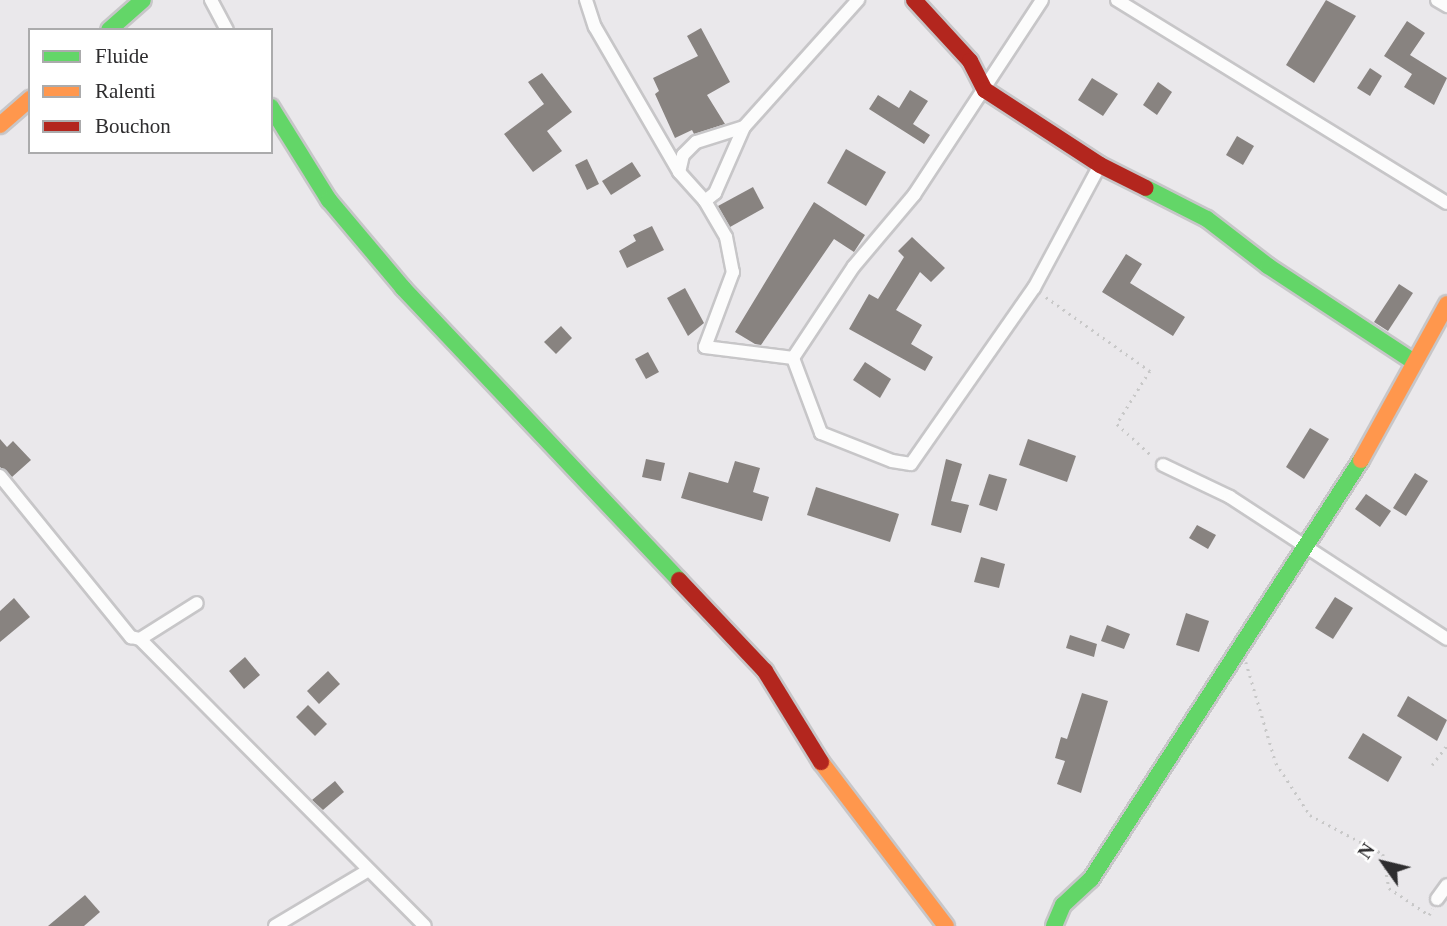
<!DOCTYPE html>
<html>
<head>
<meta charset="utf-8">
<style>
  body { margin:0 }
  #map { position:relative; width:1447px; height:926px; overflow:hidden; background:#eae8eb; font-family:"Times New Roman",serif }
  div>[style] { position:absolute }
  .building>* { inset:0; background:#888380 }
  .path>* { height:2.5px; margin-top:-1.25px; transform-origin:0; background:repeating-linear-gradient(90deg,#c8c8c8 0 2px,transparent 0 7px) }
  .roads { filter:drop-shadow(2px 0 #c7c6c8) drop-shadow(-2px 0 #c7c6c8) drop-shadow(0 2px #c7c6c8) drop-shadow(0 -2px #c7c6c8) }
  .street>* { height:12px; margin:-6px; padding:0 6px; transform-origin:6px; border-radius:6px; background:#fcfcfc }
  .fast>* { height:16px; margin:-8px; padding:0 8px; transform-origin:8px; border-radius:8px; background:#63d668 }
  .slow>* { height:16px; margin:-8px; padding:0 8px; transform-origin:8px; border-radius:8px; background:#ff974d }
  .jam>* { height:16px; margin:-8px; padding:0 8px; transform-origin:8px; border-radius:8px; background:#b3261e }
  span { translate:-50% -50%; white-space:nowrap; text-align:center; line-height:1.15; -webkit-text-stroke:7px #fff; paint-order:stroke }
  .legend { position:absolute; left:28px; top:28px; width:245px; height:126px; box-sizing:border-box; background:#fff; border:2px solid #ababac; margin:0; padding:9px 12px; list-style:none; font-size:21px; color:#2e2d2f }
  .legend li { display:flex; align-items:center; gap:14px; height:35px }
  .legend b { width:35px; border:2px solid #ababac }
  .north { position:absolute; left:1349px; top:828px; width:70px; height:70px; -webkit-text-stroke:5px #fff; paint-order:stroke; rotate:304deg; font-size:19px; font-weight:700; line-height:28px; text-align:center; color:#2e2d2f }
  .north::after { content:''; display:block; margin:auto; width:24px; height:32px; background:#2e2d2f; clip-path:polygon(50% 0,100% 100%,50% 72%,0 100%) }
</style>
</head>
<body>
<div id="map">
  <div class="building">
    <div style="clip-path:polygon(1326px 0,1356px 16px,1314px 83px,1286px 65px)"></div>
    <div style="clip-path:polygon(1407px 21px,1425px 33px,1410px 55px,1447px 78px,1434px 105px,1404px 87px,1412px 74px,1384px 56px)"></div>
    <div style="clip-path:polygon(701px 28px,730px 82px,707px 95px,725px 124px,694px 134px,692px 130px,675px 138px,655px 94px,659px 91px,653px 78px,698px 56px,687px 36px)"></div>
    <div style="clip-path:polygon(1370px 68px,1382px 76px,1370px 96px,1357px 88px)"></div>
    <div style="clip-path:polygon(542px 73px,572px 112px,547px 131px,562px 151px,533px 172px,504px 134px,544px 104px,528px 82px)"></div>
    <div style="clip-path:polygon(1092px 78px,1118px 94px,1103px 116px,1078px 100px)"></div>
    <div style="clip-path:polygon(1158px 82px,1172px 92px,1157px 115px,1143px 105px)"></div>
    <div style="clip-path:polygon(910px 90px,928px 101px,913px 124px,930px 135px,924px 144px,869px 109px,878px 95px,899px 108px)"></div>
    <div style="clip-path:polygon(1237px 136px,1254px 146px,1243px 165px,1226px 155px)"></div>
    <div style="clip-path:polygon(846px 149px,886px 172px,866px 206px,827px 183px)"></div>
    <div style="clip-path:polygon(587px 159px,599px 184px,587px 190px,575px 165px)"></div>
    <div style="clip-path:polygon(632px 162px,641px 176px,611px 195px,602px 181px)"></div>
    <div style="clip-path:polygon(753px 187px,764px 208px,730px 227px,718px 206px)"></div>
    <div style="clip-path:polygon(814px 202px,865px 235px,854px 252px,834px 239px,761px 345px,755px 344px,735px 332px)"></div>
    <div style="clip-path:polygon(652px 226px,664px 250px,627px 268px,619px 251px,636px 241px,633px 235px)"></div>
    <div style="clip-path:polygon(912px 237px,945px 268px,931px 282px,920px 272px,896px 310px,922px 325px,911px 344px,933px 357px,925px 371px,849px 329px,869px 294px,878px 299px,904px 257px,898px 251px)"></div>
    <div style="clip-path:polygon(1126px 254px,1142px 264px,1130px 283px,1185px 317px,1173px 336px,1102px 292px)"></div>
    <div style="clip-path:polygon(1399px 284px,1413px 293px,1388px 331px,1374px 322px)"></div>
    <div style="clip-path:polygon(685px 288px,704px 323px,688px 336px,667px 298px)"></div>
    <div style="clip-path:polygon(561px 326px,572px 338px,556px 354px,544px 342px)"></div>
    <div style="clip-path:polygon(648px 352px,659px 372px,646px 379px,635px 359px)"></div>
    <div style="clip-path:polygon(865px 362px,891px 379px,880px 398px,853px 380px)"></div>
    <div style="clip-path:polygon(1310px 428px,1329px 439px,1304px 479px,1286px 467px)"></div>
    <div style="clip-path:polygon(0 439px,7px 447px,13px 441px,31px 460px,12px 477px,0 467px)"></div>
    <div style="clip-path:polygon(1028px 439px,1076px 456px,1067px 482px,1019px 465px)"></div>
    <div style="clip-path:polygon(646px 459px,665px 463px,661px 481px,642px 477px)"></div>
    <div style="clip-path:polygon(946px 459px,962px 464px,951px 501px,969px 505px,961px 533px,931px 525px)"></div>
    <div style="clip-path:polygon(735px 461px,760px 468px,753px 492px,769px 497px,762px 521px,681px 498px,689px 472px,728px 483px)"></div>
    <div style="clip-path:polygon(1415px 473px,1428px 481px,1406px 516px,1393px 508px)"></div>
    <div style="clip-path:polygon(989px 474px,1007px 479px,997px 511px,979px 505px)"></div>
    <div style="clip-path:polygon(816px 487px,899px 514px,890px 542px,807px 515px)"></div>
    <div style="clip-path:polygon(1366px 494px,1391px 511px,1380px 527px,1355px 509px)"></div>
    <div style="clip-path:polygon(1197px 525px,1216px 535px,1208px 549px,1189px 538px)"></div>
    <div style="clip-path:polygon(981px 557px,1005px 564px,999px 588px,974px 582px)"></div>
    <div style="clip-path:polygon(1335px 597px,1353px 608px,1333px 639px,1315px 628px)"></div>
    <div style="clip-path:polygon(14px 598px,30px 617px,0 642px,0 611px)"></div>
    <div style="clip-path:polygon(1186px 613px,1209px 621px,1199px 652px,1176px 645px)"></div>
    <div style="clip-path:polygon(1107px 625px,1130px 634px,1124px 649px,1101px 641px)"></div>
    <div style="clip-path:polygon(1070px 635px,1097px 644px,1094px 657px,1066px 648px)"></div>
    <div style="clip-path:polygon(245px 657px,260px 675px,244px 689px,229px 671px)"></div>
    <div style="clip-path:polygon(328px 671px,340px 684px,319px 704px,307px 691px)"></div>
    <div style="clip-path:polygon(1082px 693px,1108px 701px,1081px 793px,1057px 784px,1065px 761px,1055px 758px,1061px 737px,1067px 739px)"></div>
    <div style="clip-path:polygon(1408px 696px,1447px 720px,1437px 741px,1397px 716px)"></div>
    <div style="clip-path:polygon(308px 705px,327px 724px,315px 736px,296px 717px)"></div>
    <div style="clip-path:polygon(1363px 733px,1402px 757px,1388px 782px,1348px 758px)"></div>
    <div style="clip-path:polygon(335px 781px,344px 792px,323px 810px,312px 800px)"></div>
    <div style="clip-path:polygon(85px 895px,100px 912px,84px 926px,48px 926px)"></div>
  </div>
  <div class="path">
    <div style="left:1046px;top:297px;width:128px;rotate:35.4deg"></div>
    <div style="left:1150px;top:371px;width:62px;rotate:121.9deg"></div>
    <div style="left:1117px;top:424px;width:47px;rotate:42.4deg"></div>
    <div style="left:1246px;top:662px;width:105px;rotate:73.5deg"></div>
    <div style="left:1276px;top:763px;width:62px;rotate:56.8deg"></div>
    <div style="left:1310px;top:815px;width:83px;rotate:28.1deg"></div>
    <div style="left:1383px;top:854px;width:35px;rotate:80deg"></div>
    <div style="left:1389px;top:888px;width:48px;rotate:34deg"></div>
    <div style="left:1429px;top:915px;width:7px;rotate:-63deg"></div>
    <div style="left:1432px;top:765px;width:25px;rotate:-53deg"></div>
  </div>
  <div class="roads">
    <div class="street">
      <div style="left:211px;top:0;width:34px;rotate:62deg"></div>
      <div style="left:586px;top:0;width:28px;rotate:72deg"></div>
      <div style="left:595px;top:27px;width:168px;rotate:59.9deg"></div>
      <div style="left:1117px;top:0;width:387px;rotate:31.6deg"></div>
      <div style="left:1437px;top:0;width:12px;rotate:31deg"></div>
      <div style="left:744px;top:127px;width:50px;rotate:162.6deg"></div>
      <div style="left:696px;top:142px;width:18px;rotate:135deg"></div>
      <div style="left:683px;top:155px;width:17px;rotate:103deg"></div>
      <div style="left:679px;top:172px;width:39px;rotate:48deg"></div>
      <div style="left:705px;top:201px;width:42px;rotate:59.7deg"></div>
      <div style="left:726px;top:237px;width:36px;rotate:79deg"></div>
      <div style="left:733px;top:272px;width:80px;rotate:110.5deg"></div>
      <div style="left:705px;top:347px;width:89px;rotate:7.1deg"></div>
      <div style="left:705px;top:201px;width:13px;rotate:-39deg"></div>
      <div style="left:715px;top:193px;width:72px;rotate:-66.3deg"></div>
      <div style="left:744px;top:127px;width:171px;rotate:-48.1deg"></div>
      <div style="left:793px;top:358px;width:80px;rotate:69.5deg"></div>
      <div style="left:821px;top:433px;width:76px;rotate:21.5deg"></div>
      <div style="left:892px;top:461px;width:19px;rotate:9deg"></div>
      <div style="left:911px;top:464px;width:215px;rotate:-55.1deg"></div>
      <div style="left:1034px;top:288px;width:140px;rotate:-61.8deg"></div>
      <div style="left:793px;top:358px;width:110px;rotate:-56.5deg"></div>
      <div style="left:854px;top:266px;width:93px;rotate:-49.8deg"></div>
      <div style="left:914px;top:195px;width:233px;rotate:-56.7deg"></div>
      <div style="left:1163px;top:465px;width:74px;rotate:25.5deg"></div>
      <div style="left:1230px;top:497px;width:259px;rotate:33.2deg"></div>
      <div style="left:0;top:476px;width:208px;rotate:50.9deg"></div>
      <div style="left:131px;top:637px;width:9px;rotate:13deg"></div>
      <div style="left:140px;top:639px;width:67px;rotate:-32.3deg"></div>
      <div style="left:140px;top:639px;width:404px;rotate:45.2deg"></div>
      <div style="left:1437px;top:899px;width:17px;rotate:-54deg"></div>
      <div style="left:275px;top:926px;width:107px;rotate:-30.9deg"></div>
    </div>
    <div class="fast">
      <div style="left:109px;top:30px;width:45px;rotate:-41.4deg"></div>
      <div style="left:271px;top:107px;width:110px;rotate:58.1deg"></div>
      <div style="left:329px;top:200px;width:115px;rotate:49.9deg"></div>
      <div style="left:403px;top:288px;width:402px;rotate:46.6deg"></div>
      <div style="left:1146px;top:188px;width:68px;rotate:26.9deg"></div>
      <div style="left:1207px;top:219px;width:77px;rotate:37.6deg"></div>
      <div style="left:1268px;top:266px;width:175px;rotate:33.3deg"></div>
      <div style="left:1054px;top:926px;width:23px;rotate:-67deg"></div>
      <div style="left:1063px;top:905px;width:38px;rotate:-43deg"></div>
      <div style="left:1091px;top:879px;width:498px;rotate:-57.2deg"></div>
    </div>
    <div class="slow">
      <div style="left:0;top:125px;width:40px;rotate:-41deg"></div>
      <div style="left:1361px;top:460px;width:178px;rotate:-61.1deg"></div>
      <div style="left:821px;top:762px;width:206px;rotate:52.7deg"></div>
    </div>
    <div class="jam">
      <div style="left:914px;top:0;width:83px;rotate:47.4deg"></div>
      <div style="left:970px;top:61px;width:33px;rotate:63deg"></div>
      <div style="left:985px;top:90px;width:137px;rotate:33.1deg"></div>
      <div style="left:1100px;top:165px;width:51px;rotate:26.6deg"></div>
      <div style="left:679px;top:580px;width:125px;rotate:46.6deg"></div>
      <div style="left:765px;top:671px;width:107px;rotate:58.4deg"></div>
    </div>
  </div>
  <ul class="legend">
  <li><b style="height:9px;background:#63d668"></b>Fluide</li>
  <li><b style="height:9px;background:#ff974d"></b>Ralenti</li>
  <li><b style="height:9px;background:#b3261e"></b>Bouchon</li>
  </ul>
  <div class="north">N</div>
</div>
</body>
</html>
